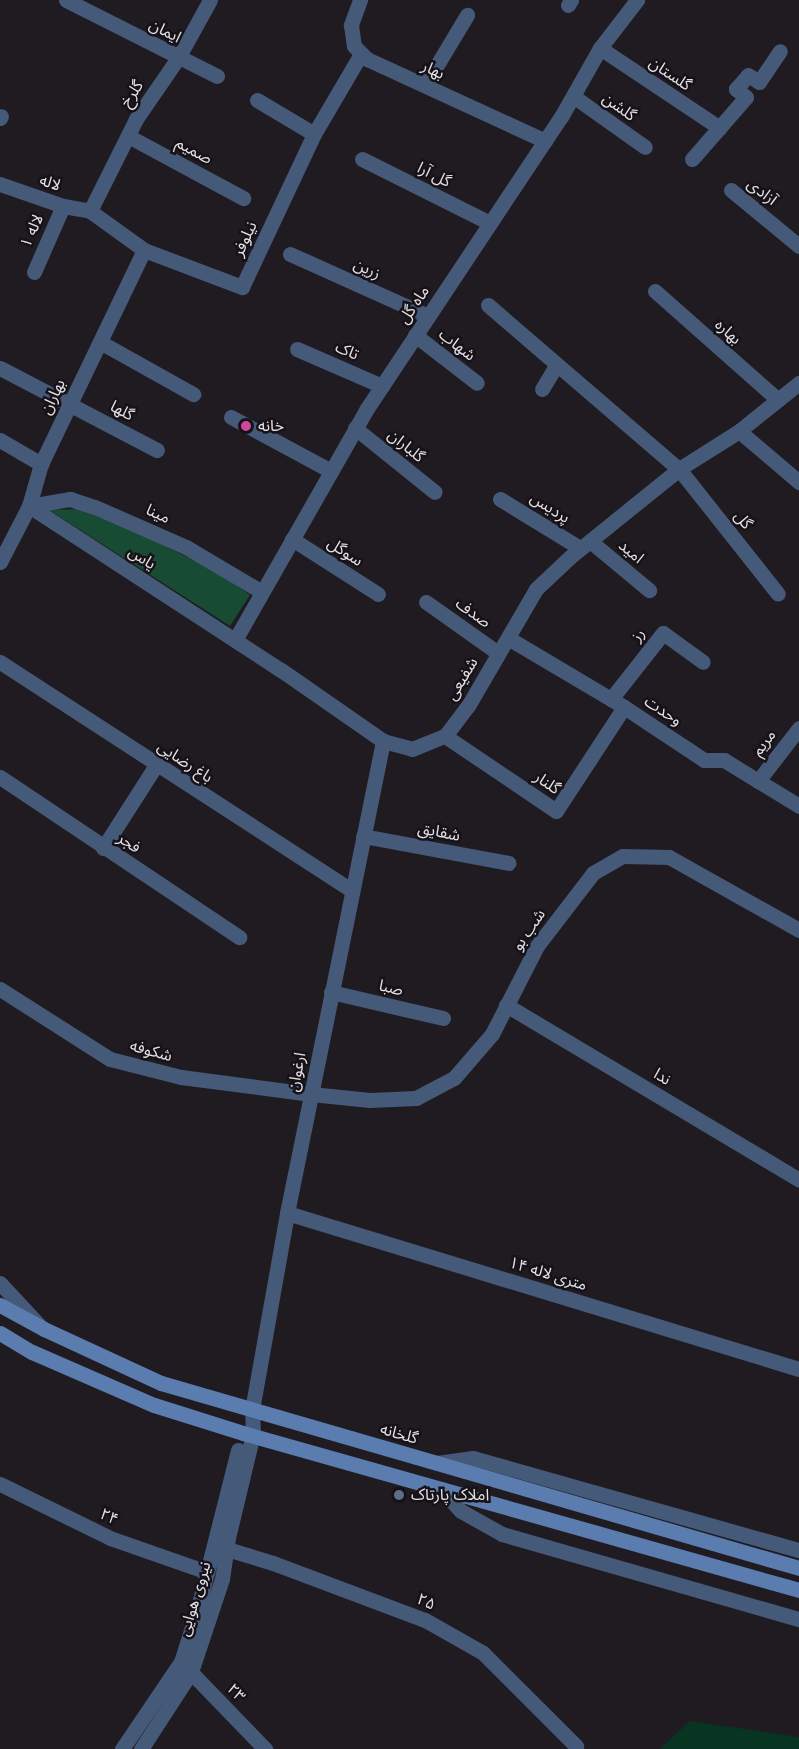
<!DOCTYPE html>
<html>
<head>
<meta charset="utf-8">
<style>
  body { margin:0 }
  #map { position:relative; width:799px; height:1749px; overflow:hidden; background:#1f1b21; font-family:"Nunito Sans","Noto Sans Arabic",sans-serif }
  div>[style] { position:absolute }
  .green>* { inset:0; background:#073522 }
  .forest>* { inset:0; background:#174b34 }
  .minor>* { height:15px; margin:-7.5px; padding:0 7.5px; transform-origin:7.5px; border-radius:7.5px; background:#455979 }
  .tertiary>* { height:15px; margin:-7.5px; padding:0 7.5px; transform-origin:7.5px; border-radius:7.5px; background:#455979 }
  .secondary>* { height:15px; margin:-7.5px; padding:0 7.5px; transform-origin:7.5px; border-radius:7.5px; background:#5b7cae }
  .dots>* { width:16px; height:16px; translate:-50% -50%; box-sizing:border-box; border:3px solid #161218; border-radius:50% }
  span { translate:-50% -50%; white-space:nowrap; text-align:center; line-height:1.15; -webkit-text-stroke:5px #161218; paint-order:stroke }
  .street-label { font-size:16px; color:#e4e1e5 }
  .poi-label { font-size:16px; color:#e4e1e5 }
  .left { translate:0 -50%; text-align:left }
</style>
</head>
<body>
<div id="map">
  <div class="green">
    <div style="clip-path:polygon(690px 1721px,799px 1737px,799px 1749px,660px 1749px)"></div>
  </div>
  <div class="forest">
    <div style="clip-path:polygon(80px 509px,103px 516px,218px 572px,250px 595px,230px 626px,49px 510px)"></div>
  </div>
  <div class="minor">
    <div style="left:66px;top:0;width:169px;rotate:26.7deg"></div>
    <div style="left:360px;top:0;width:27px;rotate:110deg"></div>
    <div style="left:351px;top:25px;width:21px;rotate:82deg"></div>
    <div style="left:354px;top:46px;width:18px;rotate:45deg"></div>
    <div style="left:367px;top:59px;width:196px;rotate:24.7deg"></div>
    <div style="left:568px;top:5px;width:6px;rotate:-59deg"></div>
    <div style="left:600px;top:48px;width:144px;rotate:33.7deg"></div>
    <div style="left:425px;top:85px;width:82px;rotate:-59deg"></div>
    <div style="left:573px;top:96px;width:88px;rotate:35.3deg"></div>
    <div style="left:257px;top:100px;width:66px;rotate:30.8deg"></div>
    <div style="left:0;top:118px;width:2px;rotate:-63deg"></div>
    <div style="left:128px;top:136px;width:131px;rotate:28.3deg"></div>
    <div style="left:362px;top:159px;width:143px;rotate:26.6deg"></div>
    <div style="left:692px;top:159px;width:82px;rotate:-48.9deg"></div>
    <div style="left:746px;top:97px;width:13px;rotate:-141deg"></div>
    <div style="left:736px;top:89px;width:18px;rotate:-49deg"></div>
    <div style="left:748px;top:75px;width:13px;rotate:32deg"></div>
    <div style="left:759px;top:82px;width:37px;rotate:-56deg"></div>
    <div style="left:0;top:184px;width:67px;rotate:19.2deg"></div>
    <div style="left:63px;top:206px;width:27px;rotate:10deg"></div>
    <div style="left:90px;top:211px;width:67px;rotate:35.8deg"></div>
    <div style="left:144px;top:250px;width:105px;rotate:20.7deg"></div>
    <div style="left:242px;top:287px;width:169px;rotate:-64.8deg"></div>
    <div style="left:314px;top:134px;width:93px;rotate:-59.6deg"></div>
    <div style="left:731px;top:190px;width:88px;rotate:39.5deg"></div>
    <div style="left:90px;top:211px;width:103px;rotate:-63.4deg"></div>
    <div style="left:136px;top:119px;width:74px;rotate:-55.5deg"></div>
    <div style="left:178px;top:58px;width:66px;rotate:-61.1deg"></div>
    <div style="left:290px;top:254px;width:151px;rotate:24.2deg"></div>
    <div style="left:34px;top:272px;width:72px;rotate:-66.3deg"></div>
    <div style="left:655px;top:291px;width:164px;rotate:41.5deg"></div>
    <div style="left:488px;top:305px;width:252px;rotate:40.7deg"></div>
    <div style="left:679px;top:469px;width:159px;rotate:51.6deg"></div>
    <div style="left:415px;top:335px;width:78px;rotate:37.7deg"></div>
    <div style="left:100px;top:342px;width:107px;rotate:29.2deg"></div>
    <div style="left:297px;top:349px;width:93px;rotate:23.5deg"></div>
    <div style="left:0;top:368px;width:177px;rotate:27.6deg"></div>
    <div style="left:542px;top:389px;width:27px;rotate:-59deg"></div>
    <div style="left:231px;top:417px;width:114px;rotate:28.4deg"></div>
    <div style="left:355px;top:428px;width:102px;rotate:38.7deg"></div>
    <div style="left:739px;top:431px;width:79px;rotate:40.4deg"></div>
    <div style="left:0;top:440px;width:48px;rotate:30.3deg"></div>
    <div style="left:500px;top:499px;width:94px;rotate:31.5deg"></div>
    <div style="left:29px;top:506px;width:301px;rotate:33.1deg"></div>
    <div style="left:281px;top:670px;width:124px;rotate:34.8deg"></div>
    <div style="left:383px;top:741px;width:30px;rotate:15deg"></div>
    <div style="left:412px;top:749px;width:35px;rotate:-22deg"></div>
    <div style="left:445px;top:736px;width:38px;rotate:-53deg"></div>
    <div style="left:468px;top:706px;width:135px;rotate:-59.8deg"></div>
    <div style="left:536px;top:589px;width:47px;rotate:-43.3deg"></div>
    <div style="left:570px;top:557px;width:140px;rotate:-38.9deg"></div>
    <div style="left:679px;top:469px;width:71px;rotate:-32.3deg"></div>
    <div style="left:739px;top:431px;width:77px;rotate:-38.7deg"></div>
    <div style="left:29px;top:506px;width:42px;rotate:-9.7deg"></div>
    <div style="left:70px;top:499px;width:26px;rotate:18deg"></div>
    <div style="left:95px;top:507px;width:99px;rotate:23.7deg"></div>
    <div style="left:186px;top:547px;width:88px;rotate:30.6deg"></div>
    <div style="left:292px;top:539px;width:102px;rotate:32.6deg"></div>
    <div style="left:590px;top:541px;width:77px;rotate:39.7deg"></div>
    <div style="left:0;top:562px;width:63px;rotate:-62.6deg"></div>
    <div style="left:29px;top:506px;width:44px;rotate:-74.1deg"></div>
    <div style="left:41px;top:464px;width:237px;rotate:-64.3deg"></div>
    <div style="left:426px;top:602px;width:88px;rotate:35.3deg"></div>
    <div style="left:508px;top:638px;width:135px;rotate:30.7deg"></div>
    <div style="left:624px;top:707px;width:96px;rotate:33.5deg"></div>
    <div style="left:704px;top:760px;width:20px"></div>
    <div style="left:724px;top:760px;width:88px;rotate:31.5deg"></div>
    <div style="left:235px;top:640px;width:265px;rotate:-60.3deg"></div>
    <div style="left:366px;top:410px;width:352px;rotate:-56.4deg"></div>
    <div style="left:561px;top:117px;width:79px;rotate:-60.5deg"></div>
    <div style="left:600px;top:48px;width:61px;rotate:-52.4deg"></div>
    <div style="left:0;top:662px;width:420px;rotate:33deg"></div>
    <div style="left:611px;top:699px;width:84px;rotate:-51.8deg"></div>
    <div style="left:663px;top:633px;width:49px;rotate:35.9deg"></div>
    <div style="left:445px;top:736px;width:134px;rotate:34deg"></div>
    <div style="left:556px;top:811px;width:124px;rotate:-56.8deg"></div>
    <div style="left:0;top:777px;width:288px;rotate:33.8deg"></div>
    <div style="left:758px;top:781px;width:67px;rotate:-52.3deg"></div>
    <div style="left:363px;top:836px;width:148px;rotate:10.5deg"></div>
    <div style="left:103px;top:848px;width:98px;rotate:-57.4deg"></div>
    <div style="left:0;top:989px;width:130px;rotate:32.5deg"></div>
    <div style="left:110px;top:1059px;width:73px;rotate:14.2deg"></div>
    <div style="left:181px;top:1077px;width:131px;rotate:7.5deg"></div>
    <div style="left:311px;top:1094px;width:59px;rotate:5.8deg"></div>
    <div style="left:370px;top:1100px;width:46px;rotate:-2.5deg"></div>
    <div style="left:416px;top:1098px;width:43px;rotate:-27.8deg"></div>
    <div style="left:454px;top:1078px;width:58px;rotate:-49.2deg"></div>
    <div style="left:492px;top:1034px;width:99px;rotate:-62.9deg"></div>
    <div style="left:537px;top:946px;width:92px;rotate:-52.5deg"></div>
    <div style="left:593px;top:873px;width:34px;rotate:-30deg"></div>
    <div style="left:623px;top:856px;width:46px;rotate:1.2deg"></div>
    <div style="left:669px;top:857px;width:149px;rotate:29.3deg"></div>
    <div style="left:331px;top:992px;width:115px;rotate:13.1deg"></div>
    <div style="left:506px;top:1005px;width:341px;rotate:30.8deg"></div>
    <div style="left:287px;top:1213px;width:535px;rotate:16.95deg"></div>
    <div style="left:0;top:1283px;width:57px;rotate:47.1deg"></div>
    <div style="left:437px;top:1463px;width:36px;rotate:-8deg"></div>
    <div style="left:473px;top:1458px;width:339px;rotate:15.8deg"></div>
    <div style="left:0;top:1484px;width:123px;rotate:26.1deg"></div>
    <div style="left:110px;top:1538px;width:103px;rotate:19.3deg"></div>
    <div style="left:441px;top:1489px;width:30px;rotate:48deg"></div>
    <div style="left:461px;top:1511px;width:47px;rotate:29.3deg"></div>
    <div style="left:502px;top:1534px;width:309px;rotate:16deg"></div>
    <div style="left:227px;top:1549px;width:48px;rotate:16.9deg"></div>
    <div style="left:273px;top:1563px;width:162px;rotate:20.6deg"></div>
    <div style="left:425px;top:1620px;width:67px;rotate:29.6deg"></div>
    <div style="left:483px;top:1653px;width:132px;rotate:45deg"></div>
    <div style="left:182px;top:1663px;width:120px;rotate:46deg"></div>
  </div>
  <div class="tertiary">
    <div style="left:122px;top:1749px;width:105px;rotate:-55.9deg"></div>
    <div style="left:181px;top:1662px;width:57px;rotate:-72.5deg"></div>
    <div style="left:198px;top:1608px;width:163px;rotate:-75.8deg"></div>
    <div style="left:141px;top:1749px;width:92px;rotate:-57deg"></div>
    <div style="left:191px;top:1672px;width:98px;rotate:-71.6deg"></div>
    <div style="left:222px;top:1579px;width:41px;rotate:-81.7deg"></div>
    <div style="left:228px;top:1538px;width:107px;rotate:-76.5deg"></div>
    <div style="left:253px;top:1434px;width:24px;rotate:-92deg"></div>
    <div style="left:252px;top:1410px;width:200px;rotate:-79.9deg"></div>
    <div style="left:287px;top:1213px;width:482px;rotate:-78.5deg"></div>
  </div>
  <div class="secondary">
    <div style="left:0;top:1305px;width:50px;rotate:28.6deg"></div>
    <div style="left:44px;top:1329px;width:129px;rotate:24.8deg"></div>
    <div style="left:161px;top:1383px;width:664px;rotate:16.17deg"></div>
    <div style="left:0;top:1333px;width:37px;rotate:31deg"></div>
    <div style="left:32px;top:1352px;width:133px;rotate:23.5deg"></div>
    <div style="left:154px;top:1405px;width:93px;rotate:17.5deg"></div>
    <div style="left:243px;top:1433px;width:578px;rotate:15.77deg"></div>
  </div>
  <div class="dots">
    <div style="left:246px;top:426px;background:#d1479c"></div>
    <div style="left:399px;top:1495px;background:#5c6f8a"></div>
  </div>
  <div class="street-label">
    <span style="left:165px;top:31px;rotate:27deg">ایمان</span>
    <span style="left:433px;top:70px;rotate:25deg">بهار</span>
    <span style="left:670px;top:74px;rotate:34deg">گلستان</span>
    <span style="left:132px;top:94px;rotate:-56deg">گلرخ</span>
    <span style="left:619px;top:107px;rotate:35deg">گلشن</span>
    <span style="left:194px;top:151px;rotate:29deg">صمیم</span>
    <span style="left:434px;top:175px;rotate:27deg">گل آرا</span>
    <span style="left:50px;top:183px;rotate:18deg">لاله</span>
    <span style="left:762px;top:192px;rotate:38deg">آزادی</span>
    <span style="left:32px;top:231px;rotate:-66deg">لاله ۱</span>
    <span style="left:245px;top:239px;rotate:-65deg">نیلوفر</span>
    <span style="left:367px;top:269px;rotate:24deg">زرین</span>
    <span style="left:414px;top:305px;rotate:-56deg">ماه گل</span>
    <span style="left:728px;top:332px;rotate:42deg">بهاره</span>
    <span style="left:457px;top:345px;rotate:38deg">شهاب</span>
    <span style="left:347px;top:351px;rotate:23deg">تاک</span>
    <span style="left:53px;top:397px;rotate:-64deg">بهاران</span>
    <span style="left:122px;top:411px;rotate:28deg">گلها</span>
    <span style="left:406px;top:446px;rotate:39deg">گلباران</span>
    <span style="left:550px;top:508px;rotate:32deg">پردیس</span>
    <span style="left:158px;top:514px;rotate:25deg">مینا</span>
    <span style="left:743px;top:520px;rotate:51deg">گل</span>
    <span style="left:345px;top:552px;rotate:33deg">سوگل</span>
    <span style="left:631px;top:552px;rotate:40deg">امید</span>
    <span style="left:142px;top:558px;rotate:33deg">یاس</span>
    <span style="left:473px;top:613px;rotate:36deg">صدف</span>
    <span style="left:638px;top:635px;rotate:-52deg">رز</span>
    <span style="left:462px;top:679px;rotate:-59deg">شفیعی</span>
    <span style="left:663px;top:711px;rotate:33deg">وحدت</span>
    <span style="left:764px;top:743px;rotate:-52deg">مریم</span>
    <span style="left:185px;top:762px;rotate:33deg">باغ رضایی</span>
    <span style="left:547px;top:783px;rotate:34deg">گلنار</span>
    <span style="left:439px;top:832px;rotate:11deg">شقایق</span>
    <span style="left:129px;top:843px;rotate:33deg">فجر</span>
    <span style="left:529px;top:930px;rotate:-56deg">شب بو</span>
    <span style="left:391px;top:988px;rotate:13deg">صبا</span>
    <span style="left:151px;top:1051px;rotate:15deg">شکوفه</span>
    <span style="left:297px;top:1072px;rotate:-79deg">ارغوان</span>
    <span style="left:662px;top:1077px;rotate:31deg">ندا</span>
    <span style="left:548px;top:1274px;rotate:17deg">۱۴ متری لاله</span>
    <span style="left:399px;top:1434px;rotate:16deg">گلخانه</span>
    <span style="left:109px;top:1517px;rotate:25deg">۲۴</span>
    <span style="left:195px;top:1599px;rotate:-73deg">نیروی هوایی</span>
    <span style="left:426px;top:1602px;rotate:23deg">۲۵</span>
    <span style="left:236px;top:1693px;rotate:46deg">۲۳</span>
  </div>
  <div class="poi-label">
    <span class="left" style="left:258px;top:426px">خانه</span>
    <span class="left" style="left:411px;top:1495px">املاک پارتاک</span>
  </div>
</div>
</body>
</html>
